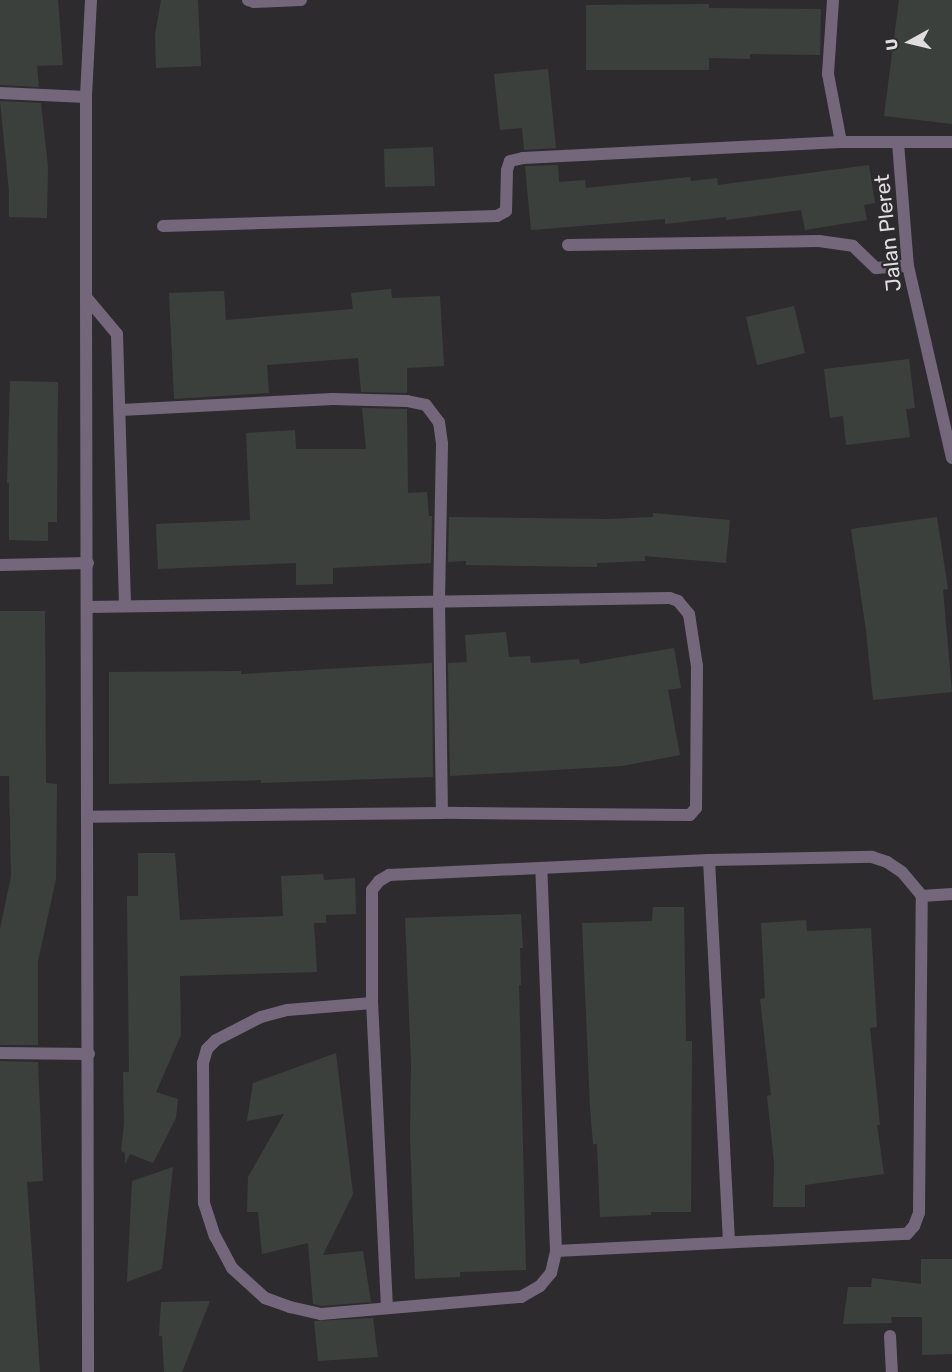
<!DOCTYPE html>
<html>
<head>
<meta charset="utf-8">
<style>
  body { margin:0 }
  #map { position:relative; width:952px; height:1372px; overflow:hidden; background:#2e2b2f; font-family:Rubik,sans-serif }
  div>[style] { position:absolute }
  .building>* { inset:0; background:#3c403d }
  .lane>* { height:12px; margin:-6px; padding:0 6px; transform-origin:6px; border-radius:6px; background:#75677b }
  .street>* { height:12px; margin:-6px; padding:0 6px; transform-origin:6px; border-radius:6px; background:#75677b }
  span { translate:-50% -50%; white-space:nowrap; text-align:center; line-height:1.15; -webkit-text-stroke:5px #2e2b2f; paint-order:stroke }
  .street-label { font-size:21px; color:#dfdde0 }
  .north { position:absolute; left:880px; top:12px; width:60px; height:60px; -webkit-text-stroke:4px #2e2b2f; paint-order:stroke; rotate:262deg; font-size:16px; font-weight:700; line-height:24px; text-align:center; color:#dfdde0 }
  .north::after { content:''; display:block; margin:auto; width:21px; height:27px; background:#dfdde0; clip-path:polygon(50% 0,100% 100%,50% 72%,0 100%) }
</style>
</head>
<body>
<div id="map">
  <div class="building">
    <div style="clip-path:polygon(0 0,58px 0,63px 65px,37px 66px,39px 87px,0 85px)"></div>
    <div style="clip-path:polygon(161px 0,198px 0,201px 66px,156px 68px,155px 35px)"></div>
    <div style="clip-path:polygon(899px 0,952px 0,952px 124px,884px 116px)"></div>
    <div style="clip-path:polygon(709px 4px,709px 8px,821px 9px,820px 55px,750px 54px,750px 59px,709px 58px,709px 70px,586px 70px,586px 5px)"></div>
    <div style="clip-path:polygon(548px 69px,556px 148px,524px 150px,522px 128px,500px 130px,494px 74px)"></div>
    <div style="clip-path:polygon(0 101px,41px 103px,48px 167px,47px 218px,9px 217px,9px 192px)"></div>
    <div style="clip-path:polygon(433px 147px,435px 186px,385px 187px,384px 149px)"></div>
    <div style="clip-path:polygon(558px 165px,559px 182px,585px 180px,586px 188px,690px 177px,691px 181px,717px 178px,718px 185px,869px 165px,875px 203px,864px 205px,867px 220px,805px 230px,801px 210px,726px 220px,726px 217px,665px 224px,665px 219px,531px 230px,525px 166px)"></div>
    <div style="clip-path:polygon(391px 289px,392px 298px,440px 296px,444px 366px,407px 368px,407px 393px,361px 392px,358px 358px,267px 365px,269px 393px,174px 399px,169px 293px,224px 291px,226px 320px,353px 309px,351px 293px)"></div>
    <div style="clip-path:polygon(794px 306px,805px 353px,757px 365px,746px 317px)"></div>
    <div style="clip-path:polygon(909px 359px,915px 408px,906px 409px,910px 437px,846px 445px,843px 416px,830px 418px,824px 369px)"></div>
    <div style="clip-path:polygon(10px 381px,58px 382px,57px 522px,48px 522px,48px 541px,9px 540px,9px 483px,7px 483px)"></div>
    <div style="clip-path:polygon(362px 408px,407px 409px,408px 493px,427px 492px,429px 516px,432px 516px,431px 563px,333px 568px,333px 584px,296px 585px,296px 563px,158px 569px,156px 524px,250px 520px,246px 433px,295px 430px,296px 449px,366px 449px)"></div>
    <div style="clip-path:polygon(653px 513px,730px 520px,726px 563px,645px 556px,645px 561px,597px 563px,597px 567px,466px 565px,466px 561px,448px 562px,449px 517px,609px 519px,653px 517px)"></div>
    <div style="clip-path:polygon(937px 517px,948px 589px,943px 590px,952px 692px,873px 700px,866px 630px,851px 529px)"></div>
    <div style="clip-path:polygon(0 611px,45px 611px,46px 783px,57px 784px,56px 879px,38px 961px,38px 1045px,0 1045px,0 929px,11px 876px,9px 776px,0 776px)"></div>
    <div style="clip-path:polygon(506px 632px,509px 657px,530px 656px,531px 663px,579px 659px,580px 664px,674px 648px,681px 688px,668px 690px,680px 755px,622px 766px,450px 776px,448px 663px,467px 662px,465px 635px)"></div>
    <div style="clip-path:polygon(432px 663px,433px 777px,261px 783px,261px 780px,109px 784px,109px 672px,241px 671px,241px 674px)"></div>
    <div style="clip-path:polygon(138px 853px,175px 853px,180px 920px,283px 916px,281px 876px,323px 874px,324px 880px,355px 878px,356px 914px,326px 915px,326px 923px,314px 923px,317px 972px,180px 976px,181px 1035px,156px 1092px,178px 1099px,176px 1118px,153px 1163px,130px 1154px,125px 1164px,125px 1153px,121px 1151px,124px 1124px,123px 1072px,129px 1072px,127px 896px,138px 896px)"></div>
    <div style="clip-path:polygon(653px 907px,684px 907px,686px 1041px,692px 1041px,691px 1212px,651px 1212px,651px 1215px,600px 1217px,597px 1144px,593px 1144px,590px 1107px,582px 923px,652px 921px)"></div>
    <div style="clip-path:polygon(521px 914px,523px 948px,520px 948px,521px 985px,519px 985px,526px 1270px,460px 1272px,460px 1277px,415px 1279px,410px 1137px,411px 1062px,405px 918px)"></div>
    <div style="clip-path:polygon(806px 920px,807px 931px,871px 928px,877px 1027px,870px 1028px,880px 1125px,877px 1125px,884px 1174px,805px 1185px,805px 1207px,773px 1207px,774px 1163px,767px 1096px,771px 1095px,760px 999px,765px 998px,761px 923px)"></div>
    <div style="clip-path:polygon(336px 1053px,353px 1194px,323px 1255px,363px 1251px,371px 1302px,322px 1306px,313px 1304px,308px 1243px,262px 1254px,258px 1212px,247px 1212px,248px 1177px,284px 1114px,247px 1121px,253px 1083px)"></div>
    <div style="clip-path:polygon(0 1061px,38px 1062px,43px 1181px,27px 1182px,40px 1372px,0 1372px)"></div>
    <div style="clip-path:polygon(173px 1167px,162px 1269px,127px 1282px,132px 1181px)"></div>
    <div style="clip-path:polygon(921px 1259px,952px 1259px,952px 1354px,922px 1355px,922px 1317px,891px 1317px,892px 1323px,843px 1324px,848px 1287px,871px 1287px,872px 1278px,921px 1284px)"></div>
    <div style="clip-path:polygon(210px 1301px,182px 1372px,164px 1372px,162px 1336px,159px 1336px,161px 1302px)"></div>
    <div style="clip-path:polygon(373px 1318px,378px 1357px,318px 1361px,314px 1321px)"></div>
  </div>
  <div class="lane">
    <div style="left:568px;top:245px;width:251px;rotate:-0.9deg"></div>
    <div style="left:819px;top:241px;width:34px;rotate:8deg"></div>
    <div style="left:853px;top:246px;width:32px;rotate:44deg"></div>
    <div style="left:876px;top:268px;width:32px;rotate:-4deg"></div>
  </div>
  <div class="street">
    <div style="left:91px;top:0;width:97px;rotate:93deg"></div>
    <div style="left:86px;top:97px;width:200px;rotate:90deg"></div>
    <div style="left:86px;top:297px;width:48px;rotate:50deg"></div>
    <div style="left:117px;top:334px;width:271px;rotate:88.3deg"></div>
    <div style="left:248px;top:0;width:6px;rotate:18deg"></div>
    <div style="left:254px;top:2px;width:47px;rotate:-2.4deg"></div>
    <div style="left:833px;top:0;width:74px;rotate:93.9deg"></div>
    <div style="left:828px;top:74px;width:69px;rotate:79.2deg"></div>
    <div style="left:841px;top:142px;width:111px"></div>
    <div style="left:0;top:93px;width:86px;rotate:2.7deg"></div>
    <div style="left:898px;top:143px;width:123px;rotate:85.4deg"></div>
    <div style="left:908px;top:266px;width:197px;rotate:77.1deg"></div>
    <div style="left:163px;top:226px;width:334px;rotate:-1.7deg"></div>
    <div style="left:497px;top:216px;width:10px;rotate:-29deg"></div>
    <div style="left:506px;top:211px;width:41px;rotate:-88.6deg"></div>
    <div style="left:507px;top:170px;width:9px;rotate:-72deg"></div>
    <div style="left:510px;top:161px;width:13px;rotate:-13deg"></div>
    <div style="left:523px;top:158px;width:318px;rotate:-2.9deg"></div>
    <div style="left:86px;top:297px;width:1075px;rotate:89.89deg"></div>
    <div style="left:121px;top:410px;width:212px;rotate:-3deg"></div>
    <div style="left:333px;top:399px;width:74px;rotate:1.5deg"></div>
    <div style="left:407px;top:401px;width:19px;rotate:12deg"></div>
    <div style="left:426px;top:405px;width:21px;rotate:53deg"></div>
    <div style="left:439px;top:422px;width:22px;rotate:82deg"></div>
    <div style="left:442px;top:444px;width:158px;rotate:91.1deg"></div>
    <div style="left:439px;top:602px;width:211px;rotate:89.2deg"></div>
    <div style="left:0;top:565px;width:88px;rotate:-1.3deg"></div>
    <div style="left:87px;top:607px;width:583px;rotate:-0.88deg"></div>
    <div style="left:670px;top:598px;width:9px;rotate:21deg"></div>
    <div style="left:678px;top:601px;width:17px;rotate:50deg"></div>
    <div style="left:689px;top:614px;width:53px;rotate:81.3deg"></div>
    <div style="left:697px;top:666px;width:142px;rotate:90.4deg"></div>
    <div style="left:696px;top:808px;width:9px;rotate:131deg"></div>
    <div style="left:690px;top:815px;width:248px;rotate:-179.5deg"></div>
    <div style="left:442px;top:813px;width:353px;rotate:179.4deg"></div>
    <div style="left:709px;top:860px;width:382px;rotate:87deg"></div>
    <div style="left:372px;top:1003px;width:85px;rotate:175.3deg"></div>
    <div style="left:287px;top:1010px;width:27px;rotate:165deg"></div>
    <div style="left:261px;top:1017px;width:51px;rotate:152.9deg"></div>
    <div style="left:216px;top:1040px;width:13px;rotate:135deg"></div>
    <div style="left:207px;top:1049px;width:15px;rotate:106deg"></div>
    <div style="left:203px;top:1063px;width:140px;rotate:89.6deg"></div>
    <div style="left:204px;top:1203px;width:35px;rotate:72deg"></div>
    <div style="left:215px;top:1236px;width:36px;rotate:62deg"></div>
    <div style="left:232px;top:1268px;width:45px;rotate:42.3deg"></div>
    <div style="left:265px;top:1298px;width:27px;rotate:20deg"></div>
    <div style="left:290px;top:1307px;width:32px;rotate:13deg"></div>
    <div style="left:321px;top:1314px;width:201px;rotate:-4.9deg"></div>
    <div style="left:521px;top:1297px;width:22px;rotate:-30deg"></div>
    <div style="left:540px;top:1286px;width:17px;rotate:-50deg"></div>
    <div style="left:551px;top:1273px;width:23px;rotate:-77deg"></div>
    <div style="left:556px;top:1251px;width:383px;rotate:-92.2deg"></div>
    <div style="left:0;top:1053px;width:89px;rotate:0.6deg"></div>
    <div style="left:556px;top:1251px;width:351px;rotate:-2.8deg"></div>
    <div style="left:907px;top:1234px;width:11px;rotate:-49deg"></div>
    <div style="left:914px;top:1226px;width:14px;rotate:-69deg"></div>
    <div style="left:919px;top:1213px;width:317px;rotate:-89.5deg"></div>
    <div style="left:387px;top:1308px;width:305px;rotate:-92.8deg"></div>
    <div style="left:372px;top:1003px;width:113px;rotate:-90deg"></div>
    <div style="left:372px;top:890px;width:11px;rotate:-52deg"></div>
    <div style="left:379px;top:881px;width:12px;rotate:-31deg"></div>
    <div style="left:389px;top:875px;width:320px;rotate:-2.7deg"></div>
    <div style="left:709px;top:860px;width:163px;rotate:-1.1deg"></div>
    <div style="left:872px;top:857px;width:16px;rotate:18deg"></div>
    <div style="left:887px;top:862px;width:18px;rotate:34deg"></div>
    <div style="left:902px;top:872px;width:31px;rotate:50deg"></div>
    <div style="left:922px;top:896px;width:30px;rotate:-4deg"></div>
    <div style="left:890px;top:1336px;width:36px;rotate:87deg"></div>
  </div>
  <div class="street-label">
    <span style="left:888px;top:233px;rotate:-96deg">Jalan Pleret</span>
  </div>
  <div class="north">U</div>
</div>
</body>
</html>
